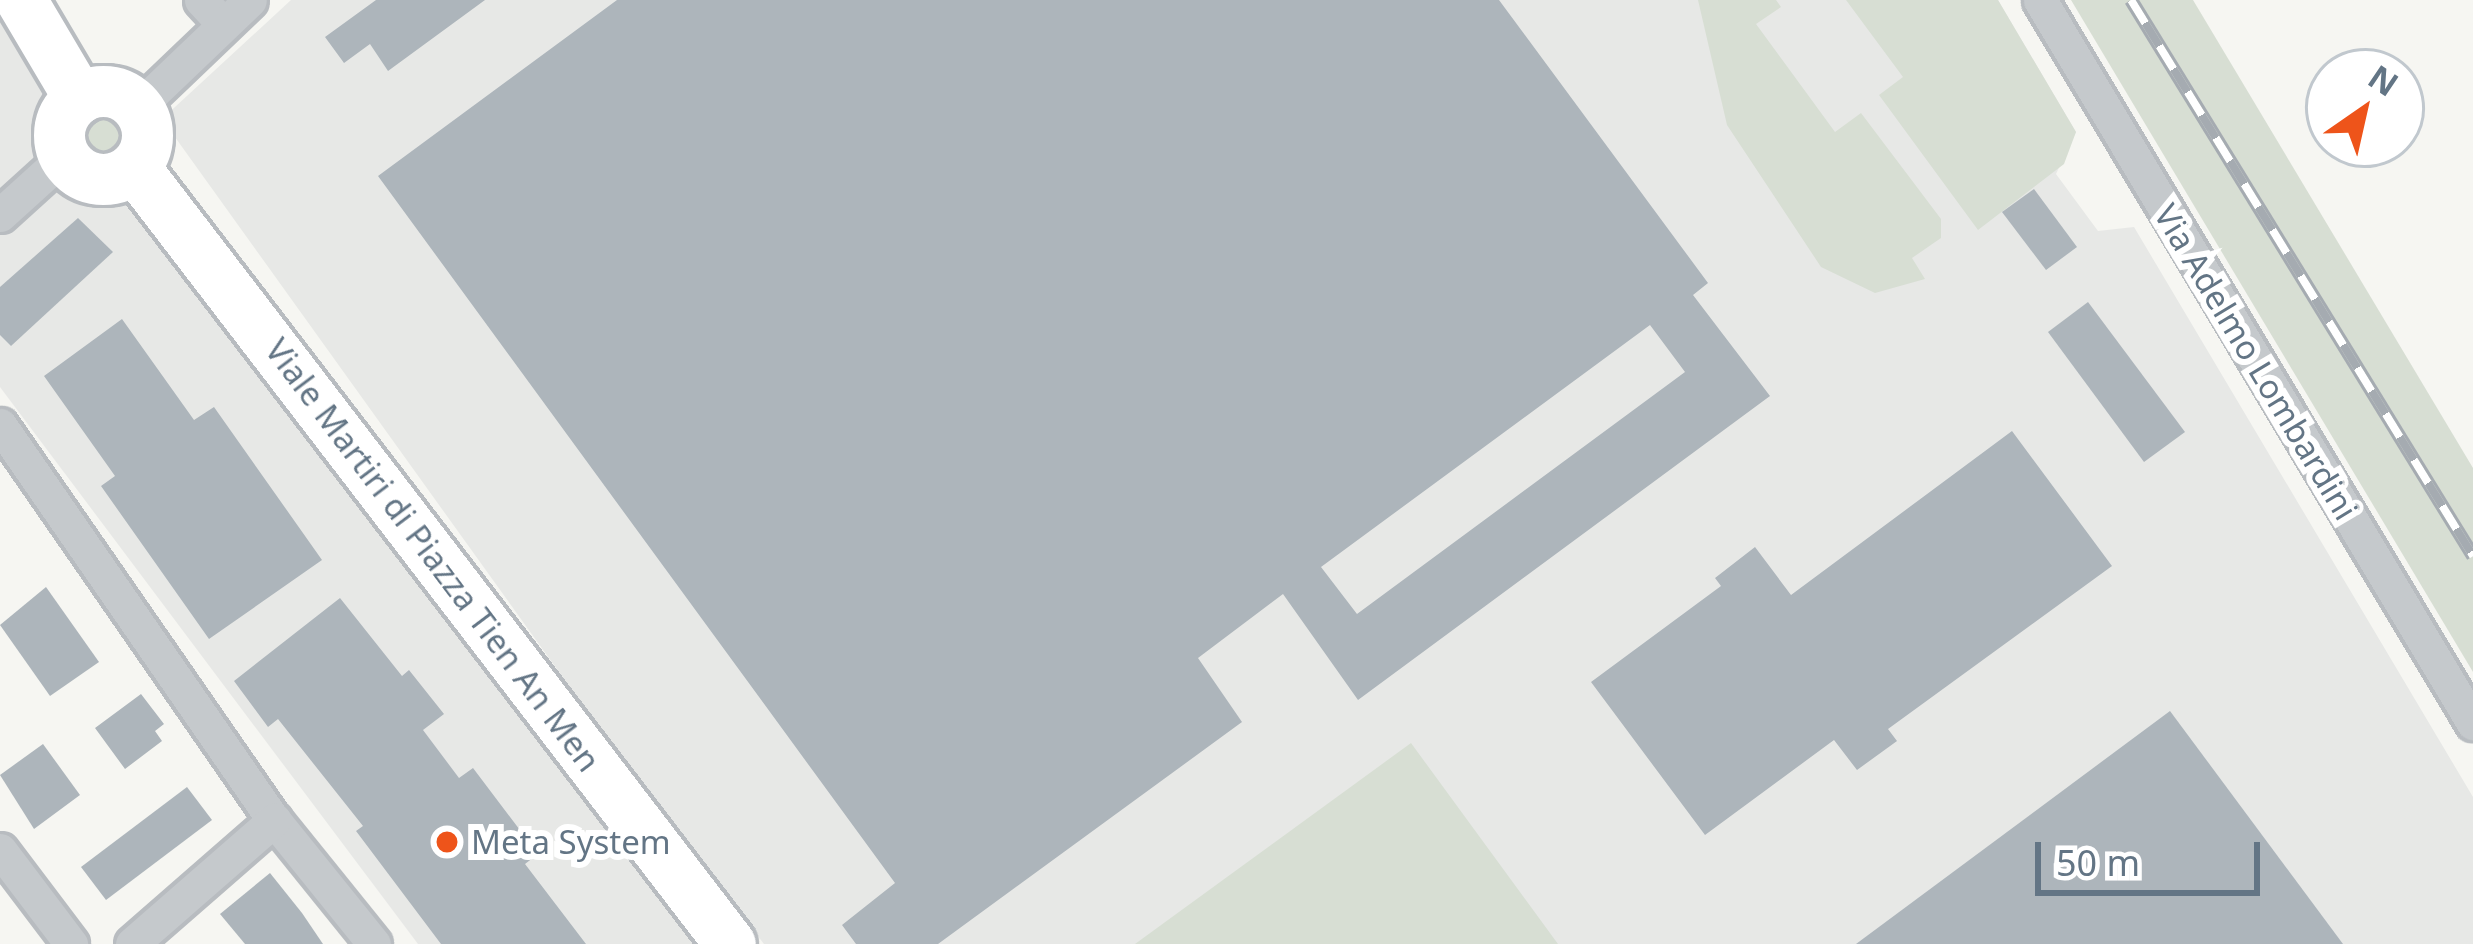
<!DOCTYPE html>
<html>
<head>
<meta charset="utf-8">
<style>
  body { margin:0 }
  #map { position:relative; width:2473px; height:944px; overflow:hidden; background:#f6f6f2; font-family:"Noto Sans",sans-serif }
  div>[style] { position:absolute }
  .built>* { inset:0; background:#e7e8e6 }
  .green>* { inset:0; background:#d7ded3 }
  .round { border-radius:50% }
  .building>* { inset:0; background:#adb5bb }
  .roads { filter:drop-shadow(3px 0 #b8bcc0) drop-shadow(-3px 0 #b8bcc0) drop-shadow(0 3px #b8bcc0) drop-shadow(0 -3px #b8bcc0) }
  .street>* { height:33px; margin:-16.5px; padding:0 16.5px; transform-origin:16.5px; border-radius:16.5px; background:#c5c9cc }
  .primary>* { height:51px; margin:-25.5px; padding:0 25.5px; transform-origin:25.5px; border-radius:25.5px; background:#fff }
  .primary>.ring { margin:-25.5px; padding:0; box-sizing:content-box; background:none; border:51px solid #fff; border-radius:50% }
  .rail>* { height:14px; margin-top:-7px; transform-origin:0; background:repeating-linear-gradient(90deg,#fff 0 27px,#a5abb1 0 54px); box-sizing:border-box; border-block:3px solid #a5abb1 }
  .dots>* { width:33px; height:33px; translate:-50% -50%; box-sizing:border-box; border:6px solid #fff; border-radius:50% }
  span { translate:-50% -50%; white-space:nowrap; text-align:center; line-height:1.15; -webkit-text-stroke:12px #fff; paint-order:stroke }
  .street-label { font-size:33px; color:#637585 }
  .poi-label { font-size:33px; color:#637585 }
  .left { translate:0 -50%; text-align:left }
  .north { position:absolute; left:2305px; top:48px; width:120px; height:120px; box-sizing:border-box; background:#fff; border:3px solid #c1c8ce; border-radius:50%; rotate:34deg; font-size:33px; font-weight:700; line-height:48px; text-align:center; color:#637585 }
  .north::after { content:''; display:block; margin:auto; width:42px; height:54px; background:#ee541a; clip-path:polygon(50% 0,100% 100%,50% 72%,0 100%) }
  .scale { position:absolute; left:2035px; top:842px; width:225px; height:54px; box-sizing:border-box; border:6px solid #637585; border-top:0; padding-left:15px; font-size:36px; line-height:42px; white-space:nowrap; color:#637585; -webkit-text-stroke:9px #fff; paint-order:stroke }
</style>
</head>
<body>
<div id="map">
  <div class="built">
    <div style="clip-path:polygon(291px 0,1998px 0,2076px 132px,2056px 174px,2098px 231px,2134px 227px,2473px 797px,2473px 944px,764px 944px,635px 778px,162px 119px)"></div>
    <div style="clip-path:polygon(0 2px,715px 944px,418px 944px,0 387px)"></div>
  </div>
  <div class="green">
    <div style="clip-path:polygon(1698px 0,1776px 0,1781px 7px,1756px 24px,1835px 132px,1861px 113px,1941px 219px,1941px 238px,1912px 258px,1925px 279px,1875px 293px,1821px 267px,1727px 125px)"></div>
    <div style="clip-path:polygon(1846px 0,1998px 0,2076px 132px,2064px 164px,1978px 230px,1879px 95px,1903px 77px)"></div>
    <div style="clip-path:polygon(2071px 0,2193px 0,2473px 468px,2473px 672px)"></div>
    <div class="round" style="left:71px;top:104px;width:62px;height:62px"></div>
    <div style="clip-path:polygon(1411px 743px,1558px 944px,1135px 944px)"></div>
  </div>
  <div class="building">
    <div style="clip-path:polygon(376px 0,485px 0,388px 71px,370px 44px,344px 63px,325px 37px)"></div>
    <div style="clip-path:polygon(evenodd,617px 0,1499px 0,1708px 283px,1693px 295px,1770px 396px,1358px 700px,1283px 594px,1198px 658px,1242px 722px,938px 944px,856px 944px,842px 925px,895px 883px,378px 176px,617px 0,1650px 325px,1685px 372px,1357px 614px,1321px 567px,1650px 325px)"></div>
    <div style="clip-path:polygon(2034px 189px,2077px 247px,2046px 270px,2002px 212px)"></div>
    <div style="clip-path:polygon(78px 218px,113px 252px,11px 346px,0 335px,0 287px)"></div>
    <div style="clip-path:polygon(2088px 302px,2185px 432px,2144px 462px,2048px 332px)"></div>
    <div style="clip-path:polygon(122px 319px,194px 420px,214px 407px,322px 560px,209px 639px,101px 486px,115px 476px,44px 376px)"></div>
    <div style="clip-path:polygon(2012px 431px,2112px 566px,1888px 729px,1897px 741px,1857px 770px,1834px 740px,1705px 835px,1591px 682px,1721px 586px,1715px 578px,1755px 547px,1791px 595px)"></div>
    <div style="clip-path:polygon(46px 587px,99px 662px,50px 696px,0 625px)"></div>
    <div style="clip-path:polygon(340px 598px,402px 676px,409px 670px,444px 714px,423px 730px,459px 778px,473px 768px,538px 854px,525px 864px,586px 944px,441px 944px,356px 831px,363px 826px,278px 719px,268px 727px,234px 681px)"></div>
    <div style="clip-path:polygon(141px 694px,164px 724px,155px 731px,162px 741px,125px 769px,95px 728px)"></div>
    <div style="clip-path:polygon(2170px 711px,2343px 944px,1856px 944px)"></div>
    <div style="clip-path:polygon(43px 744px,80px 795px,34px 829px,0 775px)"></div>
    <div style="clip-path:polygon(187px 787px,212px 820px,106px 900px,81px 867px)"></div>
    <div style="clip-path:polygon(270px 873px,302px 913px,323px 944px,245px 944px,220px 914px)"></div>
  </div>
  <div class="roads">
    <div class="street">
      <div style="left:201px;top:0;width:33px;rotate:47deg"></div>
      <div style="left:2040px;top:0;width:843px;rotate:59.08deg"></div>
      <div style="left:137px;top:108px;width:156px;rotate:-43.7deg"></div>
      <div style="left:0;top:215px;width:86px;rotate:-42.2deg"></div>
      <div style="left:0;top:425px;width:481px;rotate:55.3deg"></div>
      <div style="left:274px;top:820px;width:159px;rotate:51.1deg"></div>
      <div style="left:0;top:850px;width:118px;rotate:52.9deg"></div>
      <div style="left:132px;top:944px;width:189px;rotate:-41.1deg"></div>
    </div>
    <div class="primary">
      <div style="left:21px;top:0;width:114px;rotate:59.4deg"></div>
      <div class="ring" style="left:59px;top:91px;width:37px;height:37px"></div>
      <div style="left:134px;top:167px;width:979px;rotate:52.51deg"></div>
    </div>
  </div>
  <div class="rail">
    <div style="left:2131px;top:0;width:653px;rotate:58.4deg"></div>
  </div>
  <div class="dots">
    <div style="left:447px;top:842px;background:#ee541a"></div>
  </div>
  <div class="street-label">
    <span style="left:2256px;top:362px;rotate:59deg">Via Adelmo Lombardini</span>
    <span style="left:433px;top:555px;rotate:53deg">Viale Martiri di Piazza Tien An Men</span>
  </div>
  <div class="poi-label">
    <span class="left" style="left:471px;top:842px">Meta System</span>
  </div>
  <div class="north">N</div>
  <div class="scale">50 m</div>
</div>
</body>
</html>
